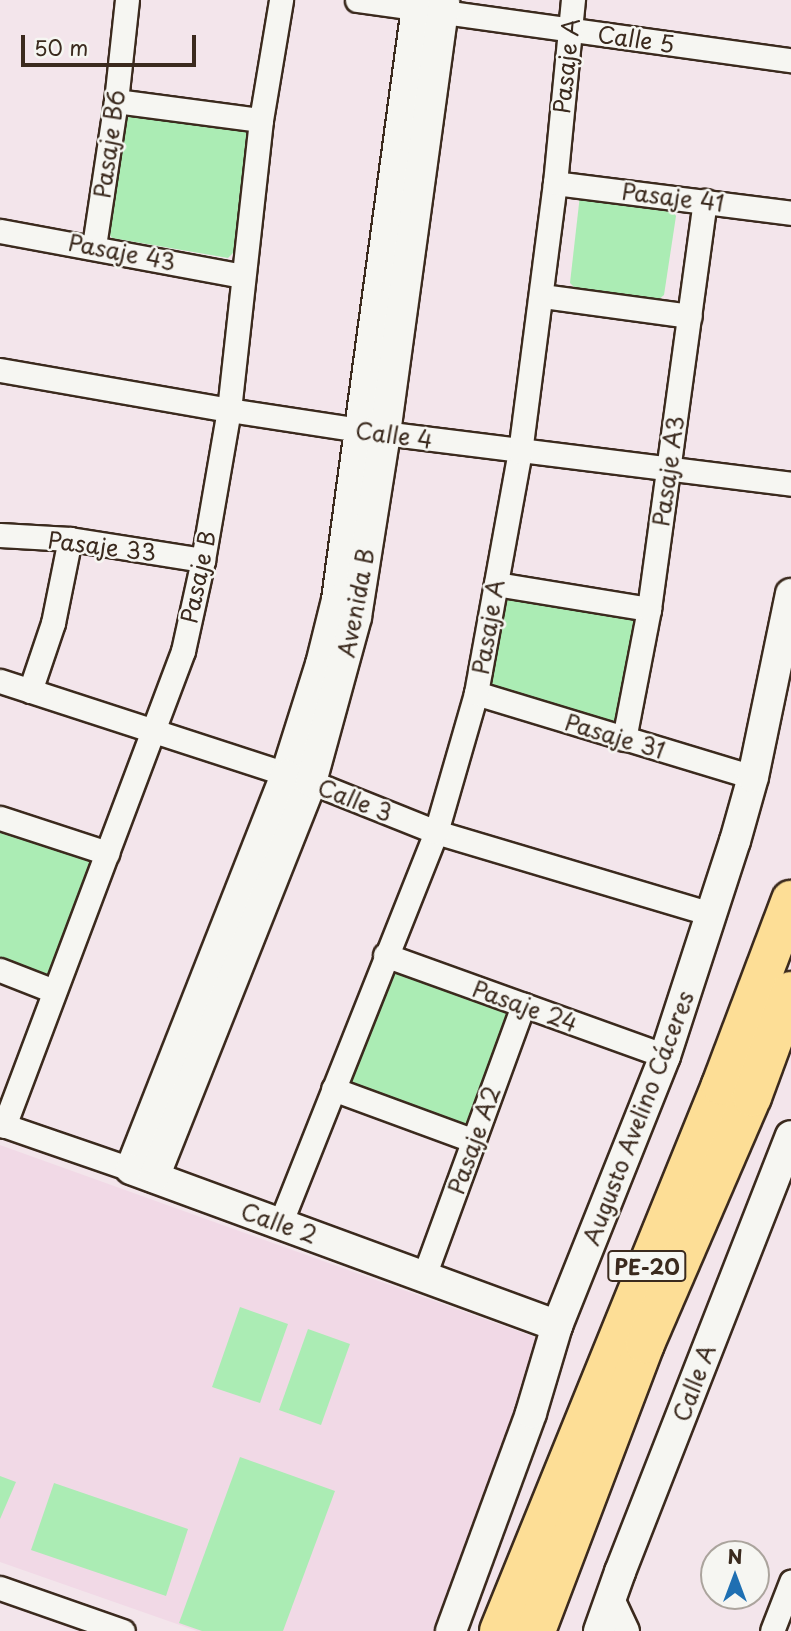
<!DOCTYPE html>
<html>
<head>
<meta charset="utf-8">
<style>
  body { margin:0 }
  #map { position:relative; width:791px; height:1631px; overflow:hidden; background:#f3e5eb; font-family:"Playpen Sans",sans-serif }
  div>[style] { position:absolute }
  .built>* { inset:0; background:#f1d9e6 }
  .green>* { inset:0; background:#abecb4 }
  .roads { filter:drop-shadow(2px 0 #3b2a1e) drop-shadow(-2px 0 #3b2a1e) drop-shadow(0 2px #3b2a1e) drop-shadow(0 -2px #3b2a1e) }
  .minor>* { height:23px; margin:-11.5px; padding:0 11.5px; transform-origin:11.5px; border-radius:11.5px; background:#f6f6f2 }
  .tertiary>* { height:30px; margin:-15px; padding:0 15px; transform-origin:15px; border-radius:15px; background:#f6f6f2 }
  .trunk>* { height:38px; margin:-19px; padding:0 19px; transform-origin:19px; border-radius:19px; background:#fdde96 }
  span { translate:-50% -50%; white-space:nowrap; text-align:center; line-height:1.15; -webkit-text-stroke:5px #f6f6f2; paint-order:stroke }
  .shield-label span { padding:2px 5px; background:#f6f6f2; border:2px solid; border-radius:5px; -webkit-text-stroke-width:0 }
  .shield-label { font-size:21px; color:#3b2a1e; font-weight:700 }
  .street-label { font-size:23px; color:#3b2a1e }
  .north { position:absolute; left:700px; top:1540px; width:70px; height:70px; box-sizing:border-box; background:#f6f6f2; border:2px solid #aba49d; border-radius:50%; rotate:0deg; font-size:19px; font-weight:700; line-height:28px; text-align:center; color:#3b2a1e }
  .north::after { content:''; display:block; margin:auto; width:24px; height:32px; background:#1f6fb2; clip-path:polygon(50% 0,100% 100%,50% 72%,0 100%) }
  .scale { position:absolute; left:21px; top:35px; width:175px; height:32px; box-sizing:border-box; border:4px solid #3b2a1e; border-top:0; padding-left:9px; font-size:21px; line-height:24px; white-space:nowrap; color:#3b2a1e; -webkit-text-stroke:5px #f6f6f2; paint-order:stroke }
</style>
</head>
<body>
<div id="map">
  <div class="built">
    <div style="clip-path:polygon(0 1145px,543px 1340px,435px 1631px,197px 1631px,0 1562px)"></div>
  </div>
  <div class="green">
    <div style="clip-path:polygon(131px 109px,240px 122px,253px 132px,236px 250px,228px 258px,112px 238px,107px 231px,124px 114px)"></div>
    <div style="clip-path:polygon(580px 195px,669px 205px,676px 216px,664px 295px,658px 300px,578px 291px,570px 283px)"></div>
    <div style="clip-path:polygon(504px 592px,637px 615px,618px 728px,488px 692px)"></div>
    <div style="clip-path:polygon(0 828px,93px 858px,50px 978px,0 959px)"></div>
    <div style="clip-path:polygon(397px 969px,510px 1010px,472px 1125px,458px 1129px,351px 1086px,349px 1076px,385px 974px)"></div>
    <div style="clip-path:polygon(240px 1307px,288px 1324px,260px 1403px,212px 1387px)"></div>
    <div style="clip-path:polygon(308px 1329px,350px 1344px,321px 1425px,279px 1410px)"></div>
    <div style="clip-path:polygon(240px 1457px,335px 1491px,283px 1631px,202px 1631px,179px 1623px)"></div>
    <div style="clip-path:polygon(0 1476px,16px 1482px,0 1519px)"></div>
    <div style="clip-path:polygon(54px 1483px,188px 1529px,166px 1596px,31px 1550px)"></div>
  </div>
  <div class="roads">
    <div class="minor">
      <div style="left:357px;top:0;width:438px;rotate:7.9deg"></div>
      <div style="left:116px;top:101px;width:146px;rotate:7.5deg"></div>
      <div style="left:555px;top:183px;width:238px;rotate:7.2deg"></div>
      <div style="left:0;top:231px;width:247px;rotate:10.5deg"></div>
      <div style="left:94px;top:246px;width:147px;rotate:-81.4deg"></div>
      <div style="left:116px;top:101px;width:102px;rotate:-83.8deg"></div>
      <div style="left:542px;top:296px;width:149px;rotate:7.7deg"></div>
      <div style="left:0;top:370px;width:232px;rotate:9.9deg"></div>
      <div style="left:229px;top:410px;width:133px;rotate:8.7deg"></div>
      <div style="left:360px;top:430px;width:434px;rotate:7.1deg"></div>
      <div style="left:0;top:535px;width:70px;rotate:3.3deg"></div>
      <div style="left:70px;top:539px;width:135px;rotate:9deg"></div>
      <div style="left:496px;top:584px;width:155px;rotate:9.3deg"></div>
      <div style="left:0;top:681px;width:327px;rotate:18deg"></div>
      <div style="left:311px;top:782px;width:135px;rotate:21.8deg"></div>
      <div style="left:436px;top:832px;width:287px;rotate:16.6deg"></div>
      <div style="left:30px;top:691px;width:72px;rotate:-71.3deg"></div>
      <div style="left:53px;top:623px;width:86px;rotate:-78.6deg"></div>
      <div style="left:476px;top:693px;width:289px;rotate:16.9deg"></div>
      <div style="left:624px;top:739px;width:132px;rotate:-79.1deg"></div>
      <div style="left:649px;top:609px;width:412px;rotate:-82.2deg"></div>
      <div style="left:0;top:818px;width:113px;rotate:18.1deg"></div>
      <div style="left:385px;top:955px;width:298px;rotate:19.8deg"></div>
      <div style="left:0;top:970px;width:58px;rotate:21.3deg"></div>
      <div style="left:333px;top:1089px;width:150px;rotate:20.2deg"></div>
      <div style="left:0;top:1124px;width:139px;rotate:19deg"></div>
      <div style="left:4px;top:1126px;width:508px;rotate:-69.35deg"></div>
      <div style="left:183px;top:651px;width:93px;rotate:-77.6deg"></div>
      <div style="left:203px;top:560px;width:152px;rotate:-80.2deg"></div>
      <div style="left:229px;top:410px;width:292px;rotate:-83.7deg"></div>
      <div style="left:261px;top:120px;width:122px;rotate:-80.5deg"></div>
      <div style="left:280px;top:1224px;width:422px;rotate:-68.3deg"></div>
      <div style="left:436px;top:832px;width:145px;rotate:-73.9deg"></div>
      <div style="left:476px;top:693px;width:245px;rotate:-79.7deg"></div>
      <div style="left:520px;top:452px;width:271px;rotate:-82.6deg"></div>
      <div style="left:555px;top:183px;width:184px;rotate:-84.4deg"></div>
      <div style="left:424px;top:1276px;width:289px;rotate:-69.9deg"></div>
      <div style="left:0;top:1588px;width:130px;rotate:19.3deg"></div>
      <div style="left:611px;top:1596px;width:38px;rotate:65deg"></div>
      <div style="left:772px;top:1631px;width:53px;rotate:-68.8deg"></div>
    </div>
    <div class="tertiary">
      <div style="left:418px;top:0;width:605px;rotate:97.69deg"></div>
      <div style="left:337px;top:600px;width:66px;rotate:104deg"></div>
      <div style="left:321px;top:664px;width:116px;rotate:107.5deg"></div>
      <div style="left:286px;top:775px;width:423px;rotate:111.5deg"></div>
      <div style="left:131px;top:1169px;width:454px;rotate:20.2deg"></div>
      <div style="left:154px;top:1177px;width:425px;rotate:-68.3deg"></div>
      <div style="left:311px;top:782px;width:171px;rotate:-74.7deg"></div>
      <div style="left:356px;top:617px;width:186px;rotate:-81deg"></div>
      <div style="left:385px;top:433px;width:437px;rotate:-82.2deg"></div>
      <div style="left:451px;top:1631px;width:232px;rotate:-69.8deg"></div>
      <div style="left:531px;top:1413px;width:91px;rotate:-73.4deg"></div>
      <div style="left:557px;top:1326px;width:291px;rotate:-68.2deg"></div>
      <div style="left:665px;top:1056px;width:226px;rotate:-72deg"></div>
      <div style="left:735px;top:841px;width:66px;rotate:-74.3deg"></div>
      <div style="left:753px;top:777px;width:187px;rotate:-78.3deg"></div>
      <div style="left:599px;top:1631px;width:63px;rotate:-70.4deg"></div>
      <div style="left:620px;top:1572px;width:468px;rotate:-68.6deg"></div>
    </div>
    <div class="trunk">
      <div style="left:499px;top:1631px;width:589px;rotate:-67.87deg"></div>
      <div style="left:721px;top:1085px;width:198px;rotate:-69.3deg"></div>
      <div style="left:536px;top:1631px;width:307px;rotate:-69.2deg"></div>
      <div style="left:645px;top:1344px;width:269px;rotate:-66.6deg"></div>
      <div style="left:752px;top:1097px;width:113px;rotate:-69.8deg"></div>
    </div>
  </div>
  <div class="shield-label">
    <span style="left:647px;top:1266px">PE-20</span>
  </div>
  <div class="street-label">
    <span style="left:636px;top:39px;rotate:8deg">Calle 5</span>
    <span style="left:566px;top:66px;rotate:-84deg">Pasaje A</span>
    <span style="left:109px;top:144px;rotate:-82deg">Pasaje B6</span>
    <span style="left:673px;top:197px;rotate:7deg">Pasaje 41</span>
    <span style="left:122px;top:252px;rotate:11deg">Pasaje 43</span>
    <span style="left:394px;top:435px;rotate:8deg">Calle 4</span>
    <span style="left:668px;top:471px;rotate:-82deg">Pasaje A3</span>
    <span style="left:102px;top:546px;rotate:7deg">Pasaje 33</span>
    <span style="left:198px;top:577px;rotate:-78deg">Pasaje B</span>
    <span style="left:356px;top:603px;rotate:-79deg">Avenida B</span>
    <span style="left:488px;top:627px;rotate:-80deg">Pasaje A</span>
    <span style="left:615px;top:736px;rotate:17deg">Pasaje 31</span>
    <span style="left:355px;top:800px;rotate:22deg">Calle 3</span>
    <span style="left:525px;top:1006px;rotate:20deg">Pasaje 24</span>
    <span style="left:638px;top:1118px;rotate:-69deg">Augusto Avelino Cáceres</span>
    <span style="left:474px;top:1140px;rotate:-70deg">Pasaje A2</span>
    <span style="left:279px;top:1223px;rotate:20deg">Calle 2</span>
    <span style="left:694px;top:1383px;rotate:-69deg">Calle A</span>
  </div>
  <div class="north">N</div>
  <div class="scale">50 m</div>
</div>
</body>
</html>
